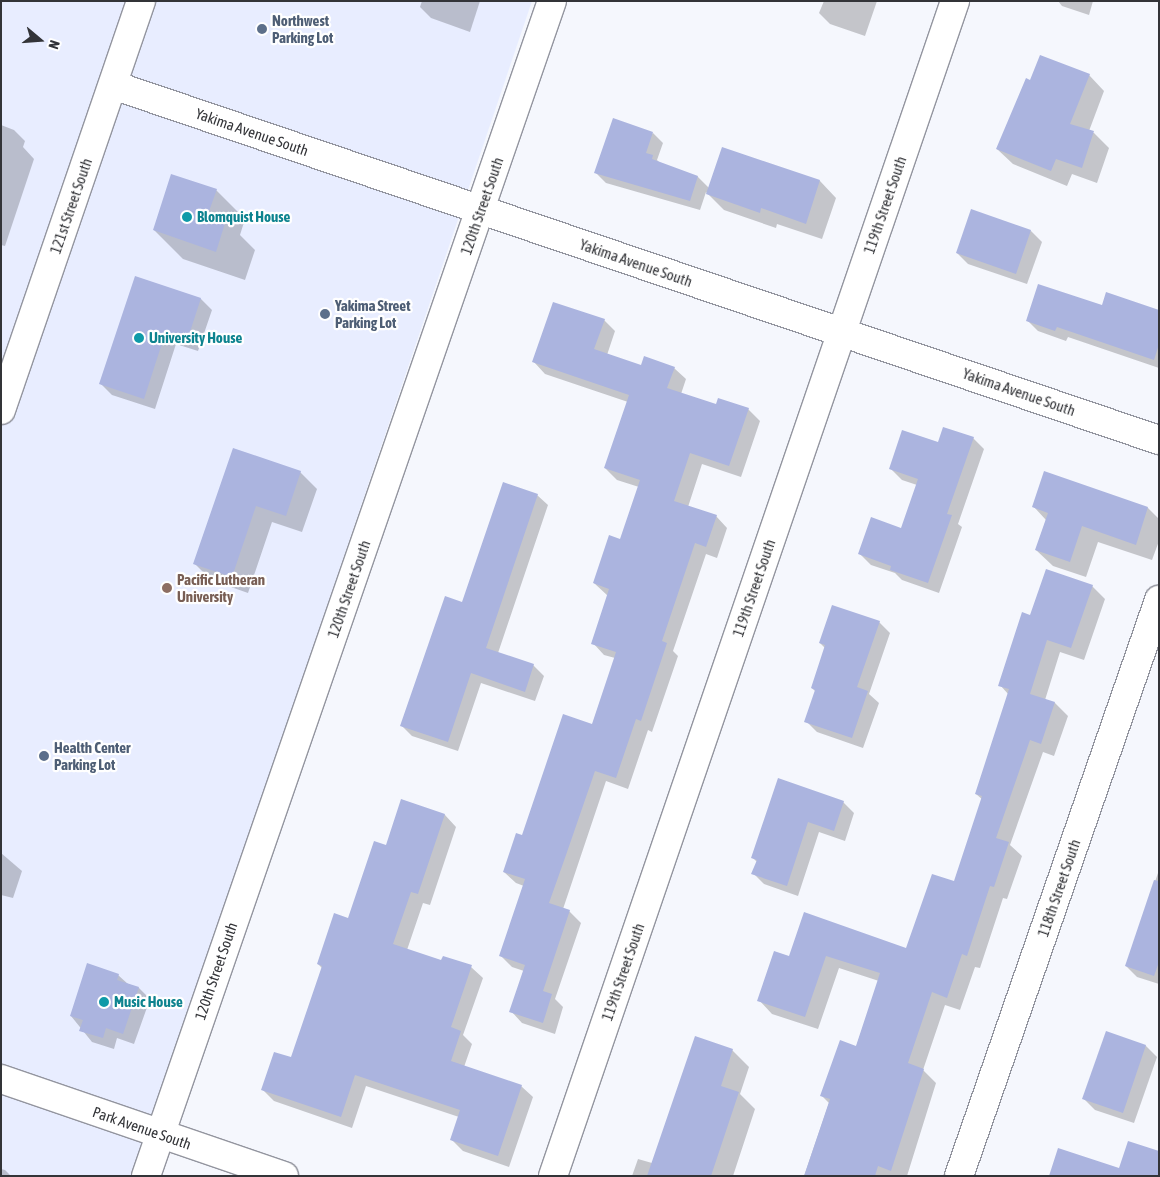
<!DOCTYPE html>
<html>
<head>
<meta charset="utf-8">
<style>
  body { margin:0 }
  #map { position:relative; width:1160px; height:1177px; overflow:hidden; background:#f5f7fd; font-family:"Asap Condensed",sans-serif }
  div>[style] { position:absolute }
  .built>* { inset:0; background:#e8edff }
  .shadow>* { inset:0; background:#0003 }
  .building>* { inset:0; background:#abb4df }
  .roads { filter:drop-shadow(1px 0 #93959f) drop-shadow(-1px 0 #93959f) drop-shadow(0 1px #93959f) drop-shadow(0 -1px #93959f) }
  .minor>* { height:28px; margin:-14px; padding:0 14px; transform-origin:14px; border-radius:14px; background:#fff }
  .dots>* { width:14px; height:14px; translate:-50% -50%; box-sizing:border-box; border:2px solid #fff; border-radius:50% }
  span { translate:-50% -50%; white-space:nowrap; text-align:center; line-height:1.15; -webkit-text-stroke:4.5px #fff; paint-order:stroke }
  .service-label { font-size:15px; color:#4e5e75; font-weight:700 }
  .left { translate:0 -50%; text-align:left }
  .street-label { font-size:15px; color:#333438 }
  .culture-label { font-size:15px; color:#0d838f; font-weight:700 }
  .education-label { font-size:15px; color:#785e54; font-weight:700 }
  .frame { position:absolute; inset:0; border:2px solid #333438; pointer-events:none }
  .north { position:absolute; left:15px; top:15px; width:50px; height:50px; -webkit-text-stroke:4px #fff; paint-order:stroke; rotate:108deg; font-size:14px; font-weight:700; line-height:20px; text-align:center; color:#333438 }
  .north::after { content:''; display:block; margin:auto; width:18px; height:22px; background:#333438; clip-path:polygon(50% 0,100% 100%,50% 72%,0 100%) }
</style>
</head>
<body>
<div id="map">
  <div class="built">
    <div style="clip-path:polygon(1px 1px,532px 1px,134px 1176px,1px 1176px)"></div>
  </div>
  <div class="shadow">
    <div style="clip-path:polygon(422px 1px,480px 1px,470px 32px,431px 18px,420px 7px)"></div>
    <div style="clip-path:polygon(824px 1px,877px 1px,865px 36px,830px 24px,819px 13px)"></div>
    <div style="clip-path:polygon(1058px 1px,1093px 1px,1089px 15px,1062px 6px)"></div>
    <div style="clip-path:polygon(1089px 75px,1104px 91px,1089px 131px,1094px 133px,1109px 148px,1097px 183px,1072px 174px,1067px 186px,1013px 164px,997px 149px,1031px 82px)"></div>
    <div style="clip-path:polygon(1px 125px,14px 130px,25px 141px,23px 147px,34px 159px,5px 246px,1px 245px)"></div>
    <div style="clip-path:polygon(653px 133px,663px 143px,657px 160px,660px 163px,698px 177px,709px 188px,723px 149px,820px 181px,836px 198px,822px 239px,777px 224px,776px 228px,724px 210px,706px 192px,700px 210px,606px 183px,595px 172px)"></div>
    <div style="clip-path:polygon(216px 190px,245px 219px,240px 235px,255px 250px,245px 280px,183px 259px,154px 230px)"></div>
    <div style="clip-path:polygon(1031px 231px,1042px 242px,1027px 284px,968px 264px,957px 253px)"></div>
    <div style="clip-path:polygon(136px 278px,201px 299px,212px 310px,198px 351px,176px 344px,155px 409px,112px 395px,101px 384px)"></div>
    <div style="clip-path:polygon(1102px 307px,1159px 311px,1159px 368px,1068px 337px,1066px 341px,1038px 331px,1027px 320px)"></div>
    <div style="clip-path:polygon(604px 320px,615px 331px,607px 355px,641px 367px,674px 368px,686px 379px,681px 394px,716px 406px,748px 409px,760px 421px,741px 477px,702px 464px,688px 507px,716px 516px,727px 528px,717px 558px,706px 554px,673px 651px,678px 656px,652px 732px,648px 730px,628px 789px,606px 781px,563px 909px,569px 911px,581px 923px,555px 999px,563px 1007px,555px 1034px,522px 1023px,511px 1011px,524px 971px,512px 967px,501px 956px,524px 886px,516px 883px,504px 872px,523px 836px,592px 726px,615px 658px,604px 655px,593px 643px,608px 596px,594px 583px,621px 541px,639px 487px,617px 480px,605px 468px,628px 402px,545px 374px,534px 362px)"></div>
    <div style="clip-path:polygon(973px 438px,984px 449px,958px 524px,962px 527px,939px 593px,902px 580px,895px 573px,871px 565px,860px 554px,902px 529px,917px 485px,902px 480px,891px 469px,939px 444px)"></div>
    <div style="clip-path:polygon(234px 450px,300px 472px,317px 489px,302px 532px,272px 522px,248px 593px,211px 580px,195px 564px)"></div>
    <div style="clip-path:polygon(1045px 473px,1148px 508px,1159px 519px,1159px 541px,1152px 560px,1098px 542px,1086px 577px,1053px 566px,1036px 550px,1046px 520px,1034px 507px)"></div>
    <div style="clip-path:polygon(537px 495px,548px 505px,498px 653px,533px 665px,544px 676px,535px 701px,481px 683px,458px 751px,412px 736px,402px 726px,463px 603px)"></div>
    <div style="clip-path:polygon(1092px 586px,1105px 599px,1084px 660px,1060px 652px,1045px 700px,1055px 703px,1068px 716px,1054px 756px,1043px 752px,1010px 845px,1022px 856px,1007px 899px,1003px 898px,980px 968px,975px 967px,960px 1010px,945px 1005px,923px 1070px,936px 1083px,907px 1176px,804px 1176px,829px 1103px,822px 1096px,856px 1047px,879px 981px,839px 968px,818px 1029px,772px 1014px,759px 1000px,790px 958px,907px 950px,955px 883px,983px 800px,976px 794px,1009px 695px,1000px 685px,1031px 617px)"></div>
    <div style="clip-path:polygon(879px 622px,890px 633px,869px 694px,879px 703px,863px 748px,817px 732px,806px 721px,816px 692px,812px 688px,825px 648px,820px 643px)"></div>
    <div style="clip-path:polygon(779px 780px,843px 802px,854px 813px,845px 841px,819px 832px,798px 896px,764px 884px,753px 873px,757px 862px,753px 858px)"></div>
    <div style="clip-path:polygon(402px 800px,445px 815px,456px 827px,430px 905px,423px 903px,407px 950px,442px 961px,471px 967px,483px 978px,463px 1035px,472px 1044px,464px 1067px,521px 1086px,533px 1097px,509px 1167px,463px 1151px,451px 1139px,459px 1117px,366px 1086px,352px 1128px,274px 1101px,263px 1090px,292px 1059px,323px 969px,318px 964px,349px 919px,386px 847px)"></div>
    <div style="clip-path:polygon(1px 853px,22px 871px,13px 898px,1px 895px)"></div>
    <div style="clip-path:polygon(1159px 870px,1159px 984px,1137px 977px,1126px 966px)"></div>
    <div style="clip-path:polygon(118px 975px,128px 984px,139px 988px,150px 999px,134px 1044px,117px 1038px,114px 1049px,92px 1042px,71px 1016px)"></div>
    <div style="clip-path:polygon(1106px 1033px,1146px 1046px,1157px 1057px,1134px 1123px,1095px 1110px,1084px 1099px)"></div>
    <div style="clip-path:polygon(732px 1050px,749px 1067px,740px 1094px,755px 1109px,733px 1176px,632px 1176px,638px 1159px,652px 1163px)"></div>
    <div style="clip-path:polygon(1px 1169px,5px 1170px,11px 1176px,1px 1176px)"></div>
  </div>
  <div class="building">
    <div style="clip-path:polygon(1040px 55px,1090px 74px,1070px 124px,1094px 131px,1082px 168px,1056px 159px,1051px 171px,996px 149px,1026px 78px,1030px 80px)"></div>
    <div style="clip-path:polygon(613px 118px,653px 132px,646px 153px,653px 155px,652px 159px,698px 176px,690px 201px,594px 173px)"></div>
    <div style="clip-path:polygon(722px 147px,820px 180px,806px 224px,761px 208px,760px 213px,706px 194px)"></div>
    <div style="clip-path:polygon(171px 174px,217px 189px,208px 214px,226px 220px,216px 252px,153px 230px)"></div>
    <div style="clip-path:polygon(971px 209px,1031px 230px,1016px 274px,956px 253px)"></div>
    <div style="clip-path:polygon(135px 276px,201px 298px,187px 341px,165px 334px,144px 399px,99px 384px)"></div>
    <div style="clip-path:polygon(1038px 284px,1102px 305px,1106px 292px,1159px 310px,1159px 344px,1154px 360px,1057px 327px,1055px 331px,1026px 321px)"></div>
    <div style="clip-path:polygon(553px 302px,605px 319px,594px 349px,641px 365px,644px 356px,675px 367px,667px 388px,716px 404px,718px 398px,749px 408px,729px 466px,690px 453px,674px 501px,717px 515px,706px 547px,695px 543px,662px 641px,667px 643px,641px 721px,636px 719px,616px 778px,595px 771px,566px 855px,549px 903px,570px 910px,543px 991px,552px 994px,543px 1023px,509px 1012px,525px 965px,499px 956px,525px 879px,503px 872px,516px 833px,522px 835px,563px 714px,592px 724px,616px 652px,591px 644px,609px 589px,593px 583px,609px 535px,620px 539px,640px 480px,604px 468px,629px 395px,532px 362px)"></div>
    <div style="clip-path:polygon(943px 427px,974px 437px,947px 514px,952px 515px,928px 583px,890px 570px,891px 566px,858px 554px,871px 517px,901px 528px,918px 479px,889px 469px,902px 430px,938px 442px)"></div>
    <div style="clip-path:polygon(233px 448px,301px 471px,286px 516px,256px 506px,232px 577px,193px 564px)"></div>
    <div style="clip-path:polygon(1044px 471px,1148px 507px,1136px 545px,1082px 526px,1070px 562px,1035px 550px,1048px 513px,1032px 507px)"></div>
    <div style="clip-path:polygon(503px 482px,538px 494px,486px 648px,534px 664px,525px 692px,471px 673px,448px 742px,400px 726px,445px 596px,462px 602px)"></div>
    <div style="clip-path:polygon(1046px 569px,1093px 585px,1071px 648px,1047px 640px,1030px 694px,1055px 702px,1041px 744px,1030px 740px,996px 838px,1009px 842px,994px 887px,990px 886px,967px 956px,962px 954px,947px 998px,932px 992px,908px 1063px,924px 1069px,891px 1171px,878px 1166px,875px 1176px,804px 1176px,830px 1099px,820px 1096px,840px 1040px,856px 1046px,880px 973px,826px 956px,805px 1017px,757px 1001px,774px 951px,789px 956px,804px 912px,906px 948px,932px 874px,954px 881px,982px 796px,975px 794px,1009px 689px,998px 686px,1022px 612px,1030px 615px)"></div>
    <div style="clip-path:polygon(832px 605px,880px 621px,857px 687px,868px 691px,852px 738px,804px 722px,815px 690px,811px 688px,825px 645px,819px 643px)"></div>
    <div style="clip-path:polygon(778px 778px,844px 801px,834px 831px,808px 822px,787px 886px,751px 874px,757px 860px,751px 858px)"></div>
    <div style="clip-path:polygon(401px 799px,445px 814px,418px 894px,411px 892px,393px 944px,441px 960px,443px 956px,472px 965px,451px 1027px,461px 1031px,451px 1061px,522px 1085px,498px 1156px,450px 1140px,460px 1110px,355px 1075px,341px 1117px,261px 1090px,274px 1052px,291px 1057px,322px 966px,317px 964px,334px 913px,348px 918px,374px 841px,386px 845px)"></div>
    <div style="clip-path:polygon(1154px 880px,1159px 881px,1159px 962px,1154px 976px,1125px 966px)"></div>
    <div style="clip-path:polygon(87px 963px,119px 974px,117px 980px,139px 987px,123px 1034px,106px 1028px,103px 1038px,79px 1031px,83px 1020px,70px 1016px)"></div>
    <div style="clip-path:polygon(1106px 1031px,1146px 1045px,1123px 1113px,1082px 1099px)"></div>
    <div style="clip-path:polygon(695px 1036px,733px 1049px,721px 1086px,739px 1092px,711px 1176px,647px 1176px)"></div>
    <div style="clip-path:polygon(1128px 1141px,1159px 1151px,1159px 1176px,1049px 1176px,1058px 1148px,1119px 1168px)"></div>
  </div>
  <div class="roads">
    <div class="minor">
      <div style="left:113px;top:85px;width:1105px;rotate:18.75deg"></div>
      <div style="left:1px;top:410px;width:432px;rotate:-71.1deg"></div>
      <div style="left:1px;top:1079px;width:299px;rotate:18.9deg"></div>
      <div style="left:146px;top:1176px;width:1243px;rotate:-70.94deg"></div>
      <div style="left:553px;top:1176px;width:1242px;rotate:-71.11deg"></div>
      <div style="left:959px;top:1176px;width:610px;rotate:-70.85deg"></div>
    </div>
  </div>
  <div class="dots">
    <div style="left:262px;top:29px;background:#5c6f8a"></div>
    <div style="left:187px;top:217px;background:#0f9aa8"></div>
    <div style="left:325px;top:314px;background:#5c6f8a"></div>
    <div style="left:139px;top:338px;background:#0f9aa8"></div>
    <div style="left:167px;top:588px;background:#8d6e63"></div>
    <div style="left:44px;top:756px;background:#5c6f8a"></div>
    <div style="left:104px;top:1002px;background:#0f9aa8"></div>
  </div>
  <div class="service-label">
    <span class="left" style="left:272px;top:29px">Northwest<br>Parking Lot</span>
    <span class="left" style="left:335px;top:314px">Yakima Street<br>Parking Lot</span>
    <span class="left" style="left:54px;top:756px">Health Center<br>Parking Lot</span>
  </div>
  <div class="street-label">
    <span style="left:252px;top:132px;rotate:19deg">Yakima Avenue South</span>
    <span style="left:885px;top:205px;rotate:-71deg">119th Street South</span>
    <span style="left:71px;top:206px;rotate:-71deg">121st Street South</span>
    <span style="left:482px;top:206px;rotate:-71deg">120th Street South</span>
    <span style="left:636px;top:263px;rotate:19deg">Yakima Avenue South</span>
    <span style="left:1019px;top:392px;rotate:19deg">Yakima Avenue South</span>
    <span style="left:754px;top:588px;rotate:-71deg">119th Street South</span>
    <span style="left:349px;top:589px;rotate:-71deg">120th Street South</span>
    <span style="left:1059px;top:888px;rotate:-71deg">118th Street South</span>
    <span style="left:216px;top:971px;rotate:-71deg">120th Street South</span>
    <span style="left:623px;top:972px;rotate:-71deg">119th Street South</span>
    <span style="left:142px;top:1128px;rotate:19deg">Park Avenue South</span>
  </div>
  <div class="culture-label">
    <span class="left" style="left:197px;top:217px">Blomquist House</span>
    <span class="left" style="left:149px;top:338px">University House</span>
    <span class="left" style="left:114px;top:1002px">Music House</span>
  </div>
  <div class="education-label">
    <span class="left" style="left:177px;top:588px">Pacific Lutheran<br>University</span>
  </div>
  <div class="frame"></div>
  <div class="north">N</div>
</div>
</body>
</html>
